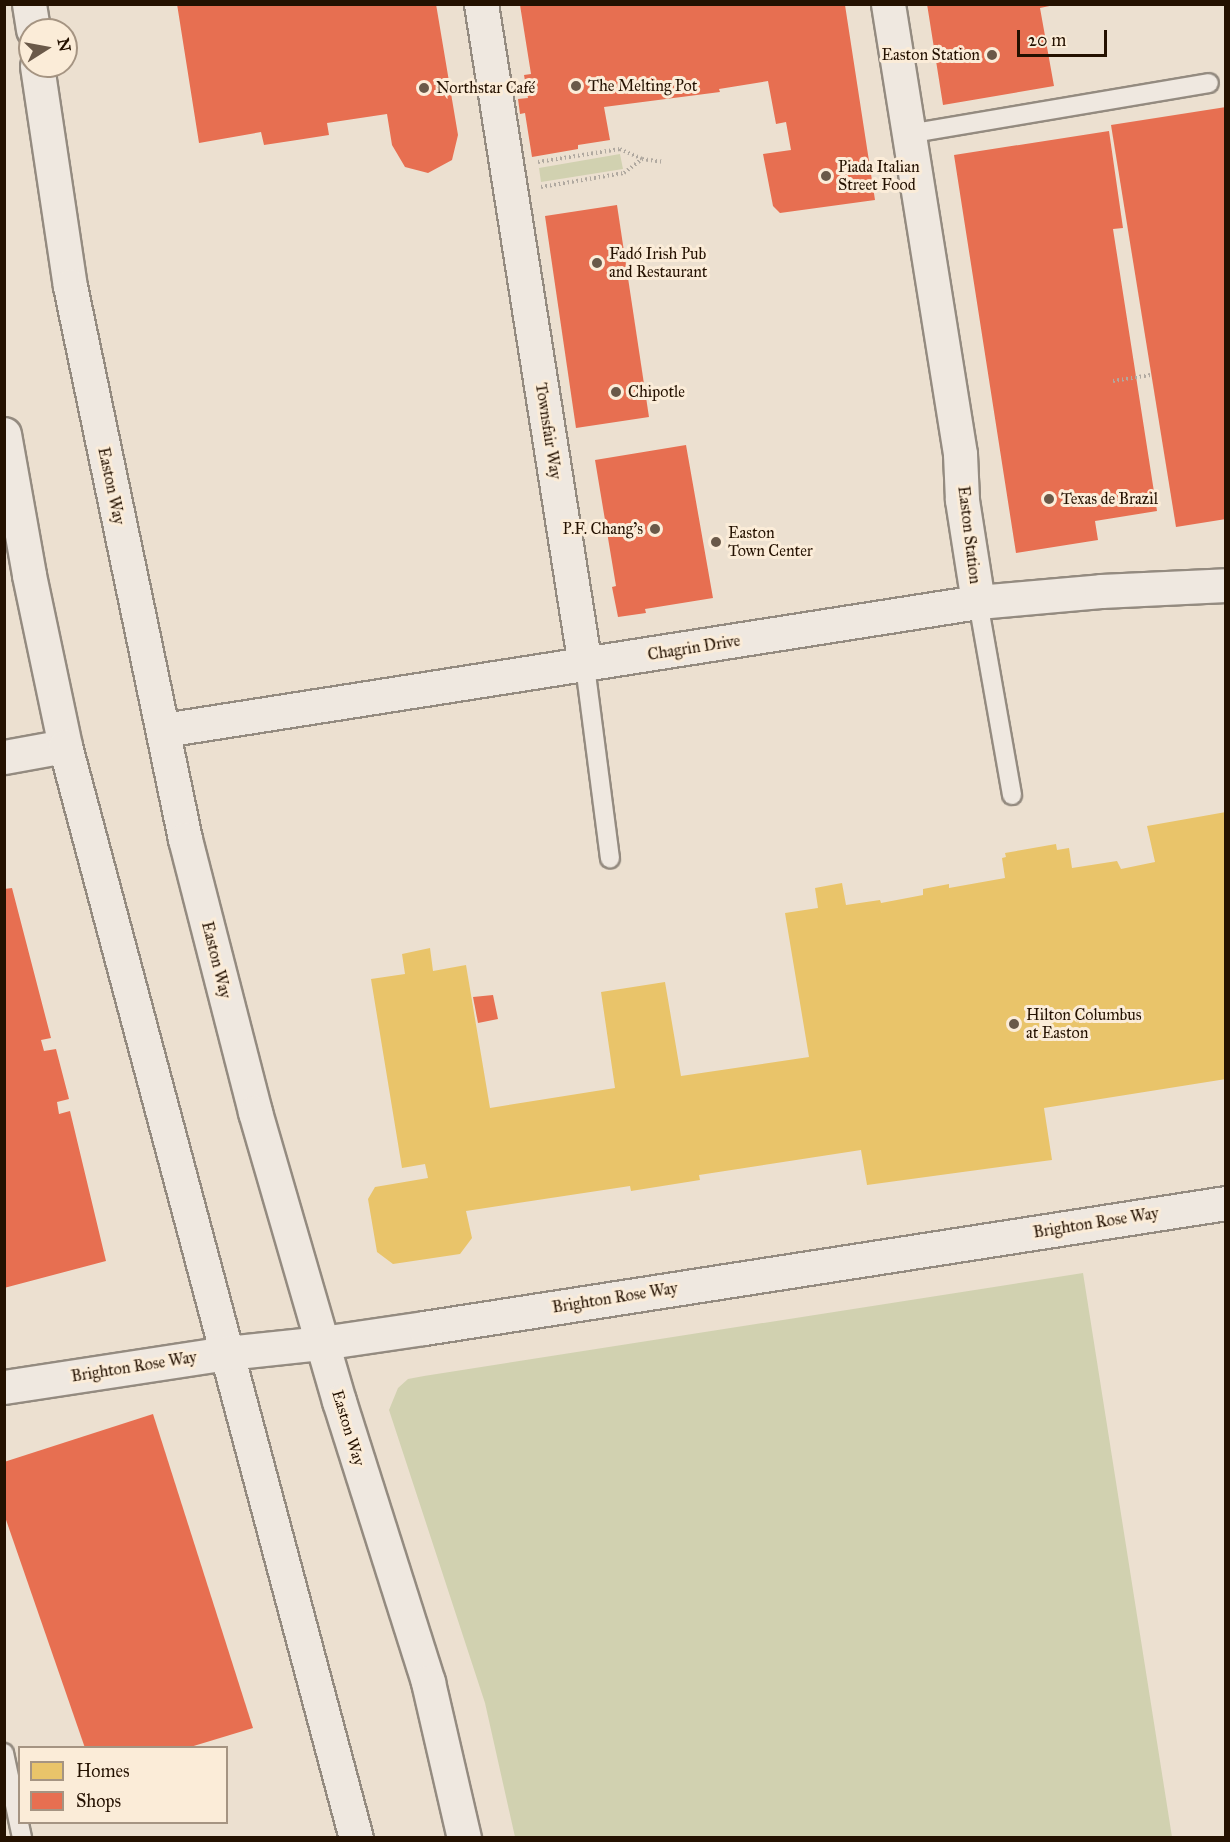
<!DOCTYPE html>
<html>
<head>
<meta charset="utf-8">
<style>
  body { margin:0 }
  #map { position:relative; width:1230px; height:1842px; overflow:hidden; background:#ece0d0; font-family:"IM FELL Great Primer",serif }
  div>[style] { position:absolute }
  .green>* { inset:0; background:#d1d1b0 }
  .homes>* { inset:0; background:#e9c46a }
  .shops>* { inset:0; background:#e76f51 }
  .path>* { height:4px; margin-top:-2px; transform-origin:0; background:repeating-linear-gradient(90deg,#b0a9a0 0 1.5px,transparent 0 4.5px) }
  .roads { filter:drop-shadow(2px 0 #948b80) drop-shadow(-2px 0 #948b80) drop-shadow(0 2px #948b80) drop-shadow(0 -2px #948b80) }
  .lane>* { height:18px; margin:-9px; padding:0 9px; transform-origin:9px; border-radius:9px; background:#efe8e0 }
  .street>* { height:33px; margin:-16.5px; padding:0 16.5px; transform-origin:16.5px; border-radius:16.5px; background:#efe8e0 }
  .secondary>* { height:33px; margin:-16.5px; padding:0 16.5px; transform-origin:16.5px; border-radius:16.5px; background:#efe8e0 }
  .dots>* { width:16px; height:16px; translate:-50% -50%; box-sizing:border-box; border:3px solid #fbecd8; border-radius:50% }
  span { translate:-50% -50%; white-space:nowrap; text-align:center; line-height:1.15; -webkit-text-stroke:6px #fbecd8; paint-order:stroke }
  .poi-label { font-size:16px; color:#241100 }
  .right { translate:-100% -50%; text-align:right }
  .left { translate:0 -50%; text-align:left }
  .street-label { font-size:16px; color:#241100 }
  .frame { position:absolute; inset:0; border:6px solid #241100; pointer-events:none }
  .legend { position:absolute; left:18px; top:1746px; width:210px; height:78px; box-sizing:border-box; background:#fbecd8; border:2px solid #a59482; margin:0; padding:8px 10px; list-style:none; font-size:18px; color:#241100 }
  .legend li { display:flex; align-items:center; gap:12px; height:30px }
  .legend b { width:30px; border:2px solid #a59482 }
  .north { position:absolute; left:18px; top:18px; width:60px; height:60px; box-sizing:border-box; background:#fbecd8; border:2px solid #a59482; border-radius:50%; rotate:79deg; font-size:16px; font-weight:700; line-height:24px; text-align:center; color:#241100 }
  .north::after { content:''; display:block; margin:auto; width:21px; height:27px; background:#6a5949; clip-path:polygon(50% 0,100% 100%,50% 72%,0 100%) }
  .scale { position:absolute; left:1017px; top:30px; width:90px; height:27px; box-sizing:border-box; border:3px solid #241100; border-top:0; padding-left:8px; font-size:18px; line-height:21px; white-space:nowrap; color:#241100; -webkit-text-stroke:4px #fbecd8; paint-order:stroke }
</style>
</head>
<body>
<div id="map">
  <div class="green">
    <div style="clip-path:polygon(620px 154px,623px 169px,541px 182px,539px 168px)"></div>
    <div style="clip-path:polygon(1083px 1273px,1172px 1837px,515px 1837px,485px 1703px,389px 1410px,398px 1388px,408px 1379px,424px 1376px)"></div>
  </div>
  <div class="homes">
    <div style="clip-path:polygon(1226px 812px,1226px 1079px,1044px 1108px,1052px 1160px,867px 1185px,861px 1150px,699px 1175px,700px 1180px,631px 1191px,630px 1186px,466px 1211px,472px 1238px,460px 1254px,393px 1264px,377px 1252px,368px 1199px,375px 1187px,428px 1178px,425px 1164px,402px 1168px,371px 979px,405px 974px,402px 954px,430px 948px,433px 971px,466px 965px,490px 1108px,615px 1088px,601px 992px,665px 982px,681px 1076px,809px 1057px,785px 913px,818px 908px,815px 888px,842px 883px,846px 905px,880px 900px,881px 903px,923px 895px,923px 889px,949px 884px,949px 888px,1005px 878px,1002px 858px,1006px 857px,1005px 853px,1056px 844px,1057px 850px,1069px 848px,1072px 868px,1117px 861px,1121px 869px,1155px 862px,1147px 826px)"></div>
  </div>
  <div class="shops">
    <div style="clip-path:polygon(177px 4px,436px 4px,458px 135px,452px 160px,428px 173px,405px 167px,392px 145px,387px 114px,327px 123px,329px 135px,297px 140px,264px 145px,261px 132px,199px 143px)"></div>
    <div style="clip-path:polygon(927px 4px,1059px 4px,1040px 8px,1054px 86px,943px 105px)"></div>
    <div style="clip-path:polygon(520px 5px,845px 5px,875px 200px,780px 213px,773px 206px,763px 154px,791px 150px,786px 122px,776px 124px,768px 81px,719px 89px,720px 92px,604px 107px,610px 140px,578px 145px,578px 149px,532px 157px,525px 113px,520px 114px,518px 99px,528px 98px,524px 75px,531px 74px)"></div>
    <div style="clip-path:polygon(1226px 107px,1226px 519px,1176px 527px,1111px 125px)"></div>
    <div style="clip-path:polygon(1109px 131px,1123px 228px,1113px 229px,1157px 511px,1095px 521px,1098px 540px,1016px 553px,954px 155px)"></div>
    <div style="clip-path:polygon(617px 205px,649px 417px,576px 428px,545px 216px)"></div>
    <div style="clip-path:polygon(686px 445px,713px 598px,645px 609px,646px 613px,618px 617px,612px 587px,616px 586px,595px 460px)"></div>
    <div style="clip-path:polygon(12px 888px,51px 1038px,41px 1040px,44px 1051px,56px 1049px,69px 1099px,57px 1102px,59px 1114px,70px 1111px,106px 1261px,4px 1288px,4px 889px)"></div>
    <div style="clip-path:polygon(493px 995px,498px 1019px,478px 1023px,473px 997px)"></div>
    <div style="clip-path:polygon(153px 1414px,253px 1728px,187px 1748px,85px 1748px,4px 1514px,4px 1462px)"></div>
  </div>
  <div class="path">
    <div style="left:538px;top:162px;width:83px;rotate:-9deg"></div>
    <div style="left:620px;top:149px;width:24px;rotate:24deg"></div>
    <div style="left:642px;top:159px;width:22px;rotate:8deg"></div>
    <div style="left:541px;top:187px;width:84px;rotate:-9.6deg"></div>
    <div style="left:624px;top:173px;width:23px;rotate:-38deg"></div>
    <div style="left:1113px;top:381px;width:38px;rotate:-9deg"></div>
  </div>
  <div class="roads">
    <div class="lane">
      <div style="left:908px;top:134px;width:305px;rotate:-9.6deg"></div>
      <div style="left:978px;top:602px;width:196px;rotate:80deg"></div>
      <div style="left:585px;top:666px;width:194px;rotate:82.6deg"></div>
      <div style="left:4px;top:1753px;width:87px;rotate:78deg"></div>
    </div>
    <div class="street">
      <div style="left:481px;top:4px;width:670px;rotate:81.07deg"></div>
      <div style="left:888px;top:4px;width:456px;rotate:80.9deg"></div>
      <div style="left:960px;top:454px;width:46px;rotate:87.5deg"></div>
      <div style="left:962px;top:500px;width:103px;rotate:81.1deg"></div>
      <div style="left:164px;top:730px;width:824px;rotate:-8.94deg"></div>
      <div style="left:978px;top:602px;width:123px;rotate:-5.1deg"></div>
      <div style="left:1101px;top:591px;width:125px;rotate:-2.7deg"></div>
      <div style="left:4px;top:757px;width:62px;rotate:-10.2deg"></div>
    </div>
    <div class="secondary">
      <div style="left:29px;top:4px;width:26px;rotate:81deg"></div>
      <div style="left:37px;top:66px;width:222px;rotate:81.5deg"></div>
      <div style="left:70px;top:286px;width:565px;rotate:78.25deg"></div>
      <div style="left:185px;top:839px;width:282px;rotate:75.6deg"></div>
      <div style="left:255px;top:1112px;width:301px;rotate:73.8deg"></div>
      <div style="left:339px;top:1401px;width:295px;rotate:72.4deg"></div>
      <div style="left:428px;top:1682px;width:160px;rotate:77deg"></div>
      <div style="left:4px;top:434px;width:143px;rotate:79.9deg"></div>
      <div style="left:29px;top:575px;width:175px;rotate:78.1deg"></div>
      <div style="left:65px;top:746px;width:1130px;rotate:75.08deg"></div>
      <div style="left:4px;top:1387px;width:226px;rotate:-8.7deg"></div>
      <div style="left:227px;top:1353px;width:96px;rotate:-6deg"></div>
      <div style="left:322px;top:1343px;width:103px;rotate:-8.4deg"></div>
      <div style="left:424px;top:1328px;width:812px;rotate:-8.86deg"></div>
    </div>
  </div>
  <div class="dots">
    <div style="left:992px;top:55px;background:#6a5949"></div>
    <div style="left:576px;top:86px;background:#6a5949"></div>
    <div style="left:424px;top:88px;background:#6a5949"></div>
    <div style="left:826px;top:176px;background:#6a5949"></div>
    <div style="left:597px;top:263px;background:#6a5949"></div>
    <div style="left:616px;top:392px;background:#6a5949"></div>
    <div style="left:1049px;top:499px;background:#6a5949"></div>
    <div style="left:655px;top:529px;background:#6a5949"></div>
    <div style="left:716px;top:542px;background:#6a5949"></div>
    <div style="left:1014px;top:1024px;background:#6a5949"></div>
  </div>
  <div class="poi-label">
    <span class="right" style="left:980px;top:55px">Easton Station</span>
    <span class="left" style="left:588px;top:86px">The Melting Pot</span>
    <span class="left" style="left:436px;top:88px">Northstar Café</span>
    <span class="left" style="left:838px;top:176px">Piada Italian<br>Street Food</span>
    <span class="left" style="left:609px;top:263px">Fadó Irish Pub<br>and Restaurant</span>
    <span class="left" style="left:628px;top:392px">Chipotle</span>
    <span class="left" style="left:1061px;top:499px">Texas de Brazil</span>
    <span class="right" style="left:643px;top:529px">P.F. Chang's</span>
    <span class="left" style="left:728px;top:542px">Easton<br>Town Center</span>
    <span class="left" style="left:1026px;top:1024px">Hilton Columbus<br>at Easton</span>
  </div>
  <div class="street-label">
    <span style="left:548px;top:431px;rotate:81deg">Townsfair Way</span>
    <span style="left:111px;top:486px;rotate:78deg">Easton Way</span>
    <span style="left:969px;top:535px;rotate:83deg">Easton Station</span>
    <span style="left:694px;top:648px;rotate:-9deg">Chagrin Drive</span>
    <span style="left:216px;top:960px;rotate:76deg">Easton Way</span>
    <span style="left:1096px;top:1223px;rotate:-9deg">Brighton Rose Way</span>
    <span style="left:615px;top:1298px;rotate:-9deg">Brighton Rose Way</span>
    <span style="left:134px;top:1367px;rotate:-9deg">Brighton Rose Way</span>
    <span style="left:348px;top:1428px;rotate:73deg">Easton Way</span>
  </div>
  <div class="frame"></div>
  <ul class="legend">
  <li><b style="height:16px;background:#e9c46a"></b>Homes</li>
  <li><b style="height:16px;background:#e76f51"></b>Shops</li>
  </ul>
  <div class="north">N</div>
  <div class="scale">20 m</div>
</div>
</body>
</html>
